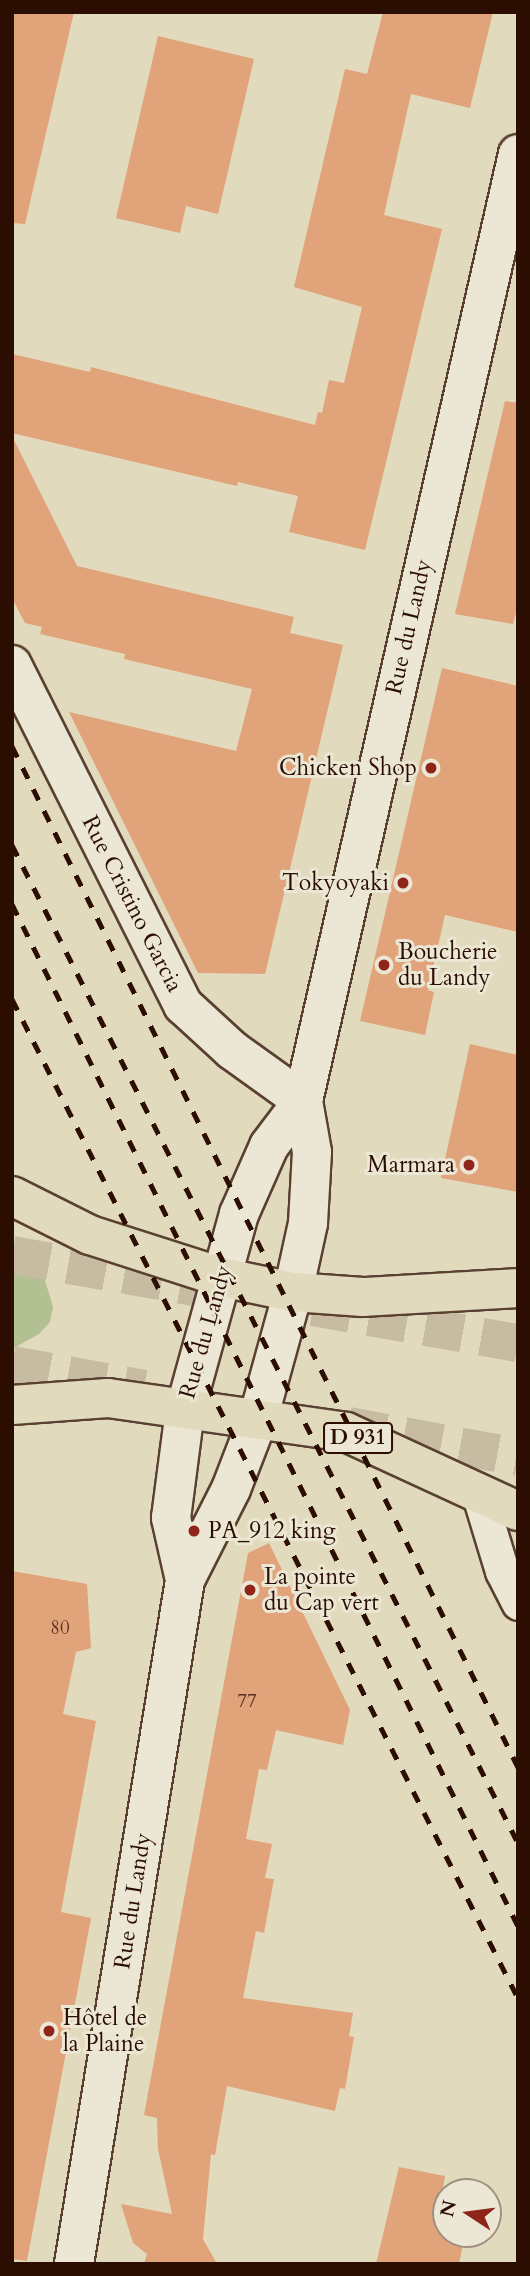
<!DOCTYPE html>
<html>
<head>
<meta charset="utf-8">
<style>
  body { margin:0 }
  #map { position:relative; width:530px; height:2276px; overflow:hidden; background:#e2dabd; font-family:Cardo,serif }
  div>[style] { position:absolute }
  .green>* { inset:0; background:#b2c092 }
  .building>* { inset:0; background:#e0a37a }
  .motorway-tunnel>* { height:38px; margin-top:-19px; transform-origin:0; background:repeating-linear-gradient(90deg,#c7bba1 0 38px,transparent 0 57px) }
  .roads { filter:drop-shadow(2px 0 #594031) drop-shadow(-2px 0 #594031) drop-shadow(0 2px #594031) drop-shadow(0 -2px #594031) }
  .minor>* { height:33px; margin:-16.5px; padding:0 16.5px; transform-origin:16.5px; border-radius:16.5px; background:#ece7d4 }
  .tertiary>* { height:38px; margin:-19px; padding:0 19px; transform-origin:19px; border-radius:19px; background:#ece7d4 }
  .secondary>* { height:38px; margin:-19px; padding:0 19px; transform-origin:19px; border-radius:19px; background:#ece7d4 }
  .primary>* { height:38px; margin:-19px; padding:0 19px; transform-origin:19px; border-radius:19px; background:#e2dabd }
  .rail>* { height:5px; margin-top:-2.5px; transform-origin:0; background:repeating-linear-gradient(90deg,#2b0d02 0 12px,transparent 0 24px) }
  .dots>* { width:19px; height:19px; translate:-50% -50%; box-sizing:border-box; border:4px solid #ece7d4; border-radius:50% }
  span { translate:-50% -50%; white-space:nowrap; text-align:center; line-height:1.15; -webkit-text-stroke:6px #ece7d4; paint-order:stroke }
  .number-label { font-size:19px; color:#583220 }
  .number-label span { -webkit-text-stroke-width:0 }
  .shield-label span { padding:2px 5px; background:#ece7d4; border:2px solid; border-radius:5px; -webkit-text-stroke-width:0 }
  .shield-label { font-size:21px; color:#2b0d02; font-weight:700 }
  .street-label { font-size:23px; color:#2b0d02 }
  .poi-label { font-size:23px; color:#2b0d02 }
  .right { translate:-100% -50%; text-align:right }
  .left { translate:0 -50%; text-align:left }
  .frame { position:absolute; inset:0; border:14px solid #2b0d02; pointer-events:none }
  .north { position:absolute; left:432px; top:2178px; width:70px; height:70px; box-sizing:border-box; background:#ece7d4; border:2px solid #9f9080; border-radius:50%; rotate:283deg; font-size:19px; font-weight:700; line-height:28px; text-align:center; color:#2b0d02 }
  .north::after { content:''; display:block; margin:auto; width:24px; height:32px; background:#8f2418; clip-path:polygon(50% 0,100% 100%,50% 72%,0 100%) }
</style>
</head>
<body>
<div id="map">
  <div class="green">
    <div style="clip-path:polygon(12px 1248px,44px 1277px,53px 1307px,50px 1322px,39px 1334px,12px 1349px)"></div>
  </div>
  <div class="building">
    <div style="clip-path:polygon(12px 12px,74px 12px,25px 224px,12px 223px)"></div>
    <div style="clip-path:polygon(383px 12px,493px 12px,470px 108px,411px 94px,384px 215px,442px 229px,365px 550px,289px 532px,298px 496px,238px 482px,237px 486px,12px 433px,12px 354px,90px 372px,91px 367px,315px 425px,318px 412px,322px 413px,329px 380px,344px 383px,362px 307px,294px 287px,345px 69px,367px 74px)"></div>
    <div style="clip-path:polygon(158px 36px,254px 59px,218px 214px,186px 206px,180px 233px,116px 218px)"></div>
    <div style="clip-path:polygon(505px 401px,518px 403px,518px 605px,513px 624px,455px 614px)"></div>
    <div style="clip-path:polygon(12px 436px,77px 566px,294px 617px,290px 633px,343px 645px,265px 974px,198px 973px,69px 712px,236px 751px,252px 689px,124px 659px,125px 654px,40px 634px,42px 627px,25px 623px,12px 598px)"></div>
    <div style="clip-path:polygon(442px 668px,518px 686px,518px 932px,445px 915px,428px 990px,434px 992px,425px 1035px,360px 1021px)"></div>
    <div style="clip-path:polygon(470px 1044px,518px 1055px,518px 1192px,441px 1178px)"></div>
    <div style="clip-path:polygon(269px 1543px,350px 1710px,343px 1745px,276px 1730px,267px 1770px,259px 1769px,246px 1839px,272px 1844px,265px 1878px,274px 1879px,264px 1933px,256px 1931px,243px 1998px,353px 2013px,349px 2036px,354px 2037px,345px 2089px,340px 2088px,335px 2111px,227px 2086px,215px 2155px,211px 2154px,203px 2239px,217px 2264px,144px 2264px,147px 2254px,133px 2243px,121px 2204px,172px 2214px,158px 2149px,157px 2118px,144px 2115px,248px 1553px)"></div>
    <div style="clip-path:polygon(12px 1571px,87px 1584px,91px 1648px,76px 1652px,63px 1714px,96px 1721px,61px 1912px,91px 1918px,27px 2261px,12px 2259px)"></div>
    <div style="clip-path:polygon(399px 2167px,445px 2176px,438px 2215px,446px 2217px,446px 2234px,465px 2234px,459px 2264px,376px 2264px)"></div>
  </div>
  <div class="motorway-tunnel">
    <div style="left:12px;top:1255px;width:224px;rotate:10deg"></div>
    <div style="left:313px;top:1307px;width:208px;rotate:10deg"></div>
    <div style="left:12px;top:1365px;width:134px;rotate:10.3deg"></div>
    <div style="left:348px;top:1426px;width:173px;rotate:10.3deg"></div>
  </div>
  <div class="roads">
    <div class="minor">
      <div style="left:478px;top:1492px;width:83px;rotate:73.1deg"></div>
      <div style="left:502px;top:1571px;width:36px;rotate:63deg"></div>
    </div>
    <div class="tertiary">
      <div style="left:12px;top:665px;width:381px;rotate:63.3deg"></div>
      <div style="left:183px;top:1005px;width:67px;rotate:42.6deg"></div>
      <div style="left:232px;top:1050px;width:87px;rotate:35.7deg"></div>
    </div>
    <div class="secondary">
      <div style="left:185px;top:1580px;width:64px;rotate:-102.7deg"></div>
      <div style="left:171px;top:1518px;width:109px;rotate:-82.6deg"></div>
      <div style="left:185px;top:1410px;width:203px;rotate:-74.6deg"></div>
      <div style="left:239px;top:1214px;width:74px;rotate:-66.2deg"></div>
      <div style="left:269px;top:1146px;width:56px;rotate:-52.9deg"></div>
      <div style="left:74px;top:2264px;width:693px;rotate:-80.78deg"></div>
      <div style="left:185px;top:1580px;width:102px;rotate:-63.2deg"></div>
      <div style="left:231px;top:1489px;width:75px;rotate:-68.9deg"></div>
      <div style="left:258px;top:1419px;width:132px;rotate:-74.6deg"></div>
      <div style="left:293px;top:1292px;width:71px;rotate:-77.7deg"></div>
      <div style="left:308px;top:1223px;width:71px;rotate:-86.8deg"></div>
      <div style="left:312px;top:1152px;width:52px;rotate:-100deg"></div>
      <div style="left:303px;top:1101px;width:971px;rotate:-77.21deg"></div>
    </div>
    <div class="primary">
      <div style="left:12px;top:1196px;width:87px;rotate:26.6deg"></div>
      <div style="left:90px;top:1235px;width:138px;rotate:17.8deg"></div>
      <div style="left:221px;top:1277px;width:74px;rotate:11.8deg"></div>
      <div style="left:293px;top:1292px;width:70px;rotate:4.1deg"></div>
      <div style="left:363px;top:1297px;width:155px;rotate:-3.3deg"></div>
      <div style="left:12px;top:1405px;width:96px;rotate:-4.2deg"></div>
      <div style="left:108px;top:1398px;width:240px;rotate:8.1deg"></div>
      <div style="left:346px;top:1432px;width:189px;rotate:24.7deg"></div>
    </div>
  </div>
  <div class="rail">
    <div style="left:12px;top:746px;width:1140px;rotate:63.64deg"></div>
    <div style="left:12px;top:845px;width:1119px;rotate:63.11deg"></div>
    <div style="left:12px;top:904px;width:1140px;rotate:63.66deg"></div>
    <div style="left:12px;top:999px;width:1120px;rotate:63.14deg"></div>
  </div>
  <div class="dots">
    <div style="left:431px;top:768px;background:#8f2418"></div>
    <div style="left:403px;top:883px;background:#8f2418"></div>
    <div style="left:384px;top:965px;background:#8f2418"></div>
    <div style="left:469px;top:1165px;background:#8f2418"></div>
    <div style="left:194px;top:1531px;background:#8f2418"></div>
    <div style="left:250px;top:1590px;background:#8f2418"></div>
    <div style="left:49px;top:2031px;background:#8f2418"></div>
  </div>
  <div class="number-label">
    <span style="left:60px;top:1629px">80</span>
    <span style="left:247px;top:1702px">77</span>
  </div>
  <div class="shield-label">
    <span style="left:358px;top:1438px">D 931</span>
  </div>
  <div class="street-label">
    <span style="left:409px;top:627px;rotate:-77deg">Rue du Landy</span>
    <span style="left:132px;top:904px;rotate:63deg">Rue Cristino Garcia</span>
    <span style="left:206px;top:1332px;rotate:-74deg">Rue du Landy</span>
    <span style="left:133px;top:1901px;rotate:-81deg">Rue du Landy</span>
  </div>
  <div class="poi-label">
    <span class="right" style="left:417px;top:768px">Chicken Shop</span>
    <span class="right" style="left:389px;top:883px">Tokyoyaki</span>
    <span class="left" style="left:398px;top:965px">Boucherie<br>du Landy</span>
    <span class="right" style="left:455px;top:1165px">Marmara</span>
    <span class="left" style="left:208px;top:1531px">PA_912 king</span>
    <span class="left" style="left:264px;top:1590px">La pointe<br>du Cap vert</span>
    <span class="left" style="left:63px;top:2031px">Hôtel de<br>la Plaine</span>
  </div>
  <div class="frame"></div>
  <div class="north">N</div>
</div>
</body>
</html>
